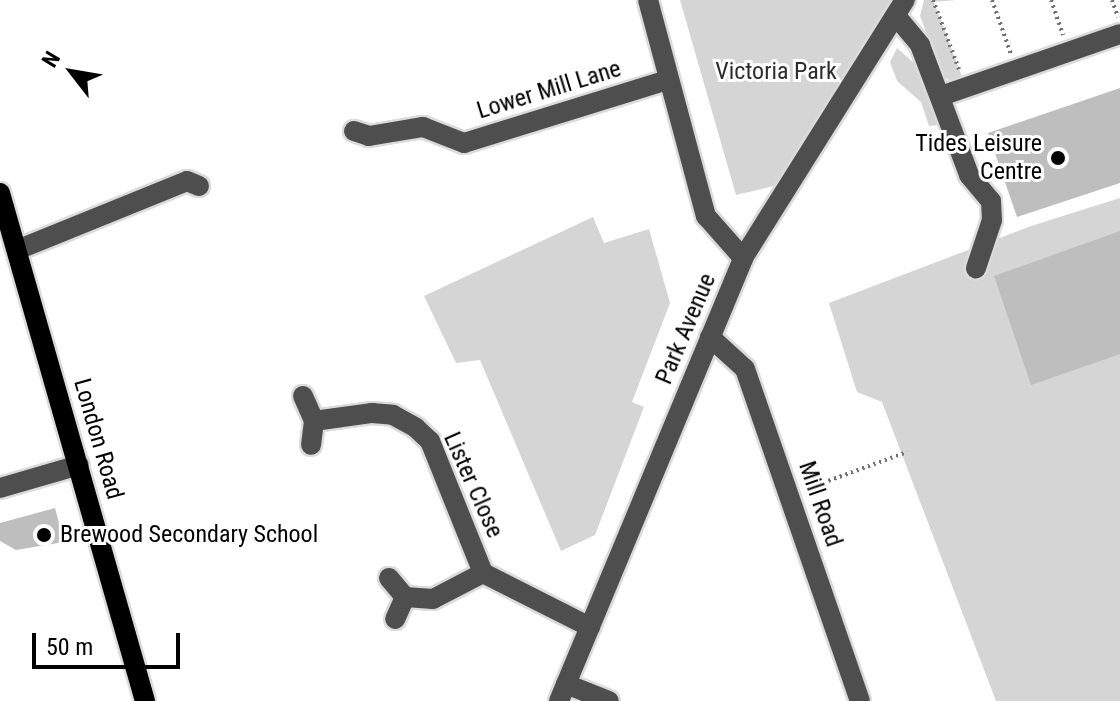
<!DOCTYPE html>
<html>
<head>
<meta charset="utf-8">
<style>
  body { margin:0 }
  #map { position:relative; width:1120px; height:701px; overflow:hidden; background:#fff; font-family:"Roboto Condensed",sans-serif }
  div>[style] { position:absolute }
  .green>* { inset:0; background:#d5d5d5 }
  .building>* { inset:0; background:#bebebe }
  .path>* { height:4px; margin-top:-2px; transform-origin:0; background:repeating-linear-gradient(90deg,#707070 0 2px,transparent 0 6px) }
  .roads { filter:drop-shadow(2px 0 #dbdbdb) drop-shadow(-2px 0 #dbdbdb) drop-shadow(0 2px #dbdbdb) drop-shadow(0 -2px #dbdbdb) }
  .minor>* { height:20px; margin:-10px; padding:0 10px; transform-origin:10px; border-radius:10px; background:#4e4e4e }
  .major>* { height:20px; margin:-10px; padding:0 10px; transform-origin:10px; border-radius:10px; background:#000 }
  .dots>* { width:22px; height:22px; translate:-50% -50%; box-sizing:border-box; border:4px solid #fff; border-radius:50% }
  span { translate:-50% -50%; white-space:nowrap; text-align:center; line-height:1.15; -webkit-text-stroke:6px #fff; paint-order:stroke }
  .park-label { font-size:24px; color:#2c2c2c }
  .street-label { font-size:24px; color:#000 }
  .poi-label { font-size:24px; color:#000 }
  .right { translate:-100% -50%; text-align:right }
  .left { translate:0 -50%; text-align:left }
  .north { position:absolute; left:32px; top:32px; width:80px; height:80px; -webkit-text-stroke:6px #fff; paint-order:stroke; rotate:301deg; font-size:22px; font-weight:700; line-height:32px; text-align:center; color:#000 }
  .north::after { content:''; display:block; margin:auto; width:28px; height:36px; background:#000; clip-path:polygon(50% 0,100% 100%,50% 72%,0 100%) }
  .scale { position:absolute; left:32px; top:633px; width:148px; height:36px; box-sizing:border-box; border:4px solid #000; border-top:0; padding-left:10px; font-size:24px; line-height:28px; white-space:nowrap; color:#000; -webkit-text-stroke:6px #fff; paint-order:stroke }
</style>
</head>
<body>
<div id="map">
  <div class="green">
    <div style="clip-path:polygon(680px 0,905px 0,791px 182px,736px 195px)"></div>
    <div style="clip-path:polygon(924px 0,956px 0,934px 2px,963px 79px,950px 81px,942px 75px,920px 16px)"></div>
    <div style="clip-path:polygon(897px 48px,921px 69px,941px 125px,929px 126px,921px 102px,897px 81px,890px 62px)"></div>
    <div style="clip-path:polygon(1120px 198px,1120px 701px,996px 701px,882px 402px,857px 392px,829px 303px,1031px 226px)"></div>
    <div style="clip-path:polygon(593px 217px,604px 243px,649px 229px,670px 303px,632px 402px,644px 407px,595px 535px,561px 551px,480px 360px,456px 363px,424px 296px)"></div>
  </div>
  <div class="building">
    <div style="clip-path:polygon(1120px 88px,1120px 183px,1017px 217px,988px 133px)"></div>
    <div style="clip-path:polygon(1120px 231px,1120px 354px,1031px 385px,994px 276px)"></div>
    <div style="clip-path:polygon(55px 508px,64px 542px,16px 550px,0 541px,0 523px)"></div>
  </div>
  <div class="path">
    <div style="left:933px;top:0;width:74px;rotate:69.4deg"></div>
    <div style="left:992px;top:0;width:57px;rotate:70.6deg"></div>
    <div style="left:1051px;top:0;width:37px;rotate:71deg"></div>
    <div style="left:1112px;top:0;width:18px;rotate:71deg"></div>
    <div style="left:806px;top:489px;width:108px;rotate:-20.1deg"></div>
  </div>
  <div class="roads">
    <div class="minor">
      <div style="left:648px;top:0;width:224px;rotate:75deg"></div>
      <div style="left:706px;top:216px;width:56px;rotate:48.6deg"></div>
      <div style="left:896px;top:16px;width:38px;rotate:50deg"></div>
      <div style="left:920px;top:45px;width:139px;rotate:69.3deg"></div>
      <div style="left:969px;top:175px;width:34px;rotate:50deg"></div>
      <div style="left:991px;top:201px;width:19px;rotate:87deg"></div>
      <div style="left:992px;top:220px;width:51px;rotate:108.4deg"></div>
      <div style="left:941px;top:96px;width:189px;rotate:-19.1deg"></div>
      <div style="left:354px;top:131px;width:16px;rotate:18deg"></div>
      <div style="left:369px;top:136px;width:55px;rotate:-9.5deg"></div>
      <div style="left:423px;top:127px;width:44px;rotate:21.3deg"></div>
      <div style="left:464px;top:143px;width:213px;rotate:-17.2deg"></div>
      <div style="left:17px;top:250px;width:183px;rotate:-22.1deg"></div>
      <div style="left:187px;top:181px;width:13px;rotate:23deg"></div>
      <div style="left:710px;top:337px;width:47px;rotate:42.4deg"></div>
      <div style="left:745px;top:369px;width:351px;rotate:70.9deg"></div>
      <div style="left:303px;top:396px;width:27px;rotate:66deg"></div>
      <div style="left:314px;top:421px;width:24px;rotate:97deg"></div>
      <div style="left:314px;top:421px;width:59px;rotate:-7.9deg"></div>
      <div style="left:372px;top:413px;width:21px;rotate:5deg"></div>
      <div style="left:393px;top:415px;width:26px;rotate:29deg"></div>
      <div style="left:416px;top:428px;width:19px;rotate:43deg"></div>
      <div style="left:430px;top:441px;width:142px;rotate:68.1deg"></div>
      <div style="left:483px;top:573px;width:120px;rotate:26.8deg"></div>
      <div style="left:0;top:488px;width:82px;rotate:-16.2deg"></div>
      <div style="left:389px;top:578px;width:25px;rotate:50deg"></div>
      <div style="left:405px;top:597px;width:24px;rotate:114deg"></div>
      <div style="left:405px;top:597px;width:28px;rotate:4deg"></div>
      <div style="left:433px;top:599px;width:56px;rotate:-27.5deg"></div>
      <div style="left:566px;top:684px;width:46px;rotate:21.6deg"></div>
      <div style="left:559px;top:701px;width:480px;rotate:-67.4deg"></div>
      <div style="left:743px;top:258px;width:305px;rotate:-57.9deg"></div>
    </div>
    <div class="major">
      <div style="left:0;top:193px;width:528px;rotate:74.07deg"></div>
    </div>
  </div>
  <div class="dots">
    <div style="left:1058px;top:158px;background:#000"></div>
    <div style="left:44px;top:535px;background:#000"></div>
  </div>
  <div class="park-label">
    <span style="left:776px;top:72px">Victoria Park</span>
  </div>
  <div class="street-label">
    <span style="left:549px;top:90px;rotate:-17deg">Lower Mill Lane</span>
    <span style="left:686px;top:329px;rotate:-67deg">Park Avenue</span>
    <span style="left:98px;top:439px;rotate:74deg">London Road</span>
    <span style="left:473px;top:485px;rotate:66deg">Lister Close</span>
    <span style="left:820px;top:504px;rotate:71deg">Mill Road</span>
  </div>
  <div class="poi-label">
    <span class="right" style="left:1042px;top:158px">Tides Leisure<br>Centre</span>
    <span class="left" style="left:60px;top:535px">Brewood Secondary School</span>
  </div>
  <div class="north">N</div>
  <div class="scale">50 m</div>
</div>
</body>
</html>
